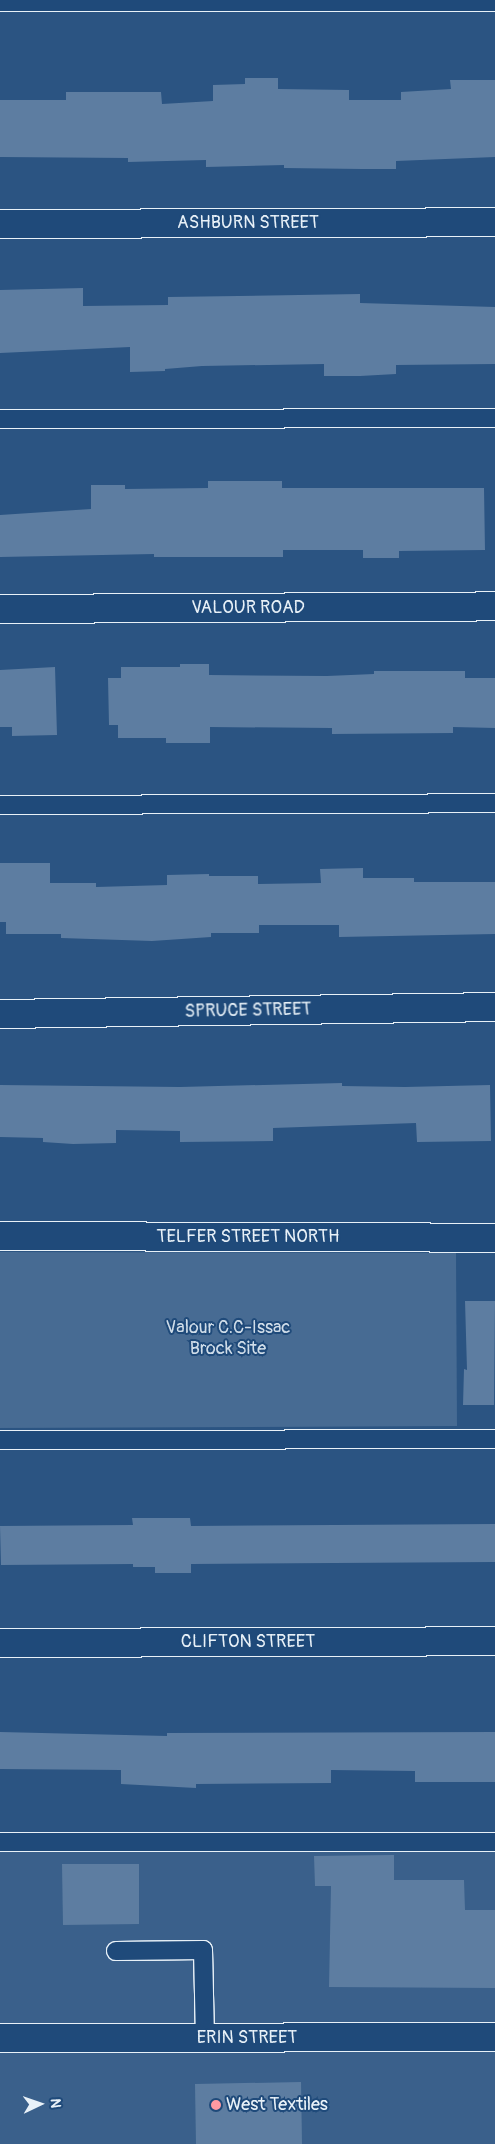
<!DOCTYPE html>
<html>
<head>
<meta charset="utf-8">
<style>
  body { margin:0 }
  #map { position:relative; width:495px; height:2144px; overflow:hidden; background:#2b5482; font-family:Pangolin,sans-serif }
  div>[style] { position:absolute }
  .built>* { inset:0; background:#3a608b }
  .green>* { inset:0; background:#476b93 }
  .building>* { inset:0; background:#5d7da1 }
  .roads { filter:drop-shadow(1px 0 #e8f1f8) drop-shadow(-1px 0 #e8f1f8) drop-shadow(0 1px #e8f1f8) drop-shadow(0 -1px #e8f1f8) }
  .service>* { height:18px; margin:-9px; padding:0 9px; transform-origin:9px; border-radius:9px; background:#1f4a7a }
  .minor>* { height:28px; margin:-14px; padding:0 14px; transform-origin:14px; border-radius:14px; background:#1f4a7a }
  .secondary>* { height:28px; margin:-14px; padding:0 14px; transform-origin:14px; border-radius:14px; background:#1f4a7a }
  .dots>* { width:14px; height:14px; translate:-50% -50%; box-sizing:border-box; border:2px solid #1f4a7a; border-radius:50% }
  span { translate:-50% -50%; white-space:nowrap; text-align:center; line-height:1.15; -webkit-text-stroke:4px #1f4a7a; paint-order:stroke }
  .street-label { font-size:18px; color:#e8f1f8 }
  .park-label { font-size:18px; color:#d0dde9 }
  .poi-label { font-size:18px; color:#e8f1f8 }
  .left { translate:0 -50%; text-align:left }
  .north { position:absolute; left:15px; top:2079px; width:50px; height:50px; -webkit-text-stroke:4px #1f4a7a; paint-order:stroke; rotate:87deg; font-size:14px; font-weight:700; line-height:20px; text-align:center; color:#e8f1f8 }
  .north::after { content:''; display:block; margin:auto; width:18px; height:22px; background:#e8f1f8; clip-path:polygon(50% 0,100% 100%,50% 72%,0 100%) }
</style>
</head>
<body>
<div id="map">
  <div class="built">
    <div style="clip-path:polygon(0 1852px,495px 1852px,495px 2144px,0 2144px)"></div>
  </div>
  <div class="green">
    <div style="clip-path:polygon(0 1252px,456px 1253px,457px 1426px,0 1428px)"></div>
  </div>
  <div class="building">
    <div style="clip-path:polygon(245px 78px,278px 78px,278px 89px,349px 90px,349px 100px,401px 100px,401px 92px,451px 89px,450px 80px,495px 80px,495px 157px,396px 161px,396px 169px,362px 169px,284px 168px,284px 165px,206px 167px,206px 160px,128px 162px,128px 158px,0 157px,0 100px,66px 100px,66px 92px,161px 92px,162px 104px,213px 101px,213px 85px,245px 84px)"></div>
    <div style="clip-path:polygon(83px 288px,83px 306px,168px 305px,168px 297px,360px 294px,360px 303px,495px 307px,495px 364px,396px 365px,396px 374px,360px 376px,324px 376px,324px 364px,202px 366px,165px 369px,165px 371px,130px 372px,130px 347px,0 353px,0 290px)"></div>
    <div style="clip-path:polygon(208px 481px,282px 481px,282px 488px,484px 488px,485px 550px,399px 551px,399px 558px,363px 558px,363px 550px,283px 550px,283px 557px,154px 557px,154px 554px,0 557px,0 515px,91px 509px,91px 485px,125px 485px,125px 489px,208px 488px)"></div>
    <div style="clip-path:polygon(180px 664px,209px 664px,209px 675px,327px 676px,374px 674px,374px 671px,465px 671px,465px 678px,495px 678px,495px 728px,453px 727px,453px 733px,332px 734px,332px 728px,210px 727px,210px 743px,166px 743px,166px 738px,118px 738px,118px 725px,109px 725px,108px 678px,121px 678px,121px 667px,180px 667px)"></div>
    <div style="clip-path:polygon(55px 667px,57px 735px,12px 736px,12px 727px,0 727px,0 670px)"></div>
    <div style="clip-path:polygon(0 863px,50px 863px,50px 883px,96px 883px,96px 887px,167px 885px,167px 875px,209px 874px,209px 876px,258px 876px,258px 884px,321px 883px,320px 869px,363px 868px,363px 878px,414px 878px,414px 882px,495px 882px,495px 934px,339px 937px,339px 925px,259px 925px,259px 933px,211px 933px,211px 937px,152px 941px,61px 938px,61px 934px,6px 934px,6px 922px,0 922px)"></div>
    <div style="clip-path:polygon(342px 1083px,342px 1086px,405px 1087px,490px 1085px,491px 1141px,417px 1142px,416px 1123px,273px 1128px,273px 1141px,180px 1142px,180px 1131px,116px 1130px,116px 1143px,73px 1144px,43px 1142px,43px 1138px,0 1137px,0 1085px,180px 1087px)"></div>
    <div style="clip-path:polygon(465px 1301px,495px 1301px,494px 1405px,463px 1405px,464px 1369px,467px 1370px)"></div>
    <div style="clip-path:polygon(132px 1518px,190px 1518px,191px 1526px,495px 1524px,495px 1562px,191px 1564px,191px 1573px,155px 1573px,155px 1567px,133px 1567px,133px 1564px,1px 1565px,0 1526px,133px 1525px)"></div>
    <div style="clip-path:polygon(0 1732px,167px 1736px,167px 1733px,495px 1732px,495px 1782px,415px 1782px,415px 1771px,331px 1770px,331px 1783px,196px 1784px,196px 1788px,121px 1784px,121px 1770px,0 1769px)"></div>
    <div style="clip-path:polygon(394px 1855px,394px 1880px,464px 1880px,465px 1910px,495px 1910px,495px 1988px,329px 1987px,331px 1886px,315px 1886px,314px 1856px)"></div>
    <div style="clip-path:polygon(62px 1864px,139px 1864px,139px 1924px,63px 1925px)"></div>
    <div style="clip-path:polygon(301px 2082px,302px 2144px,196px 2144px,195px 2084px)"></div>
  </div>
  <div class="roads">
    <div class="service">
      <div style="left:0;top:2px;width:495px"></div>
      <div style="left:0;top:419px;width:495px;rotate:-0.1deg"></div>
      <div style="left:0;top:805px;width:495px;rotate:-0.2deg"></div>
      <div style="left:0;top:1440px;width:495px;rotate:-0.1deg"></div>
      <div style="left:0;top:1842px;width:495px"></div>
      <div style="left:116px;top:1951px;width:87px;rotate:-0.7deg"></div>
      <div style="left:203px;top:1950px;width:88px;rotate:88.7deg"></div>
    </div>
    <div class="minor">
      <div style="left:0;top:224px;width:495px;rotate:-0.2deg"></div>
      <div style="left:0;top:609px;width:495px;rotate:-0.3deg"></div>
      <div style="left:0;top:1014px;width:495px;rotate:-0.8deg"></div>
      <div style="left:0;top:1236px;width:495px;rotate:0.2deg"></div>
      <div style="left:0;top:1643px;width:495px;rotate:-0.2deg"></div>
    </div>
    <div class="secondary">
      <div style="left:0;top:2038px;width:495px;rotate:-0.1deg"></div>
    </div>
  </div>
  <div class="dots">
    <div style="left:216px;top:2105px;background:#ff9aa2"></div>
  </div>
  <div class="street-label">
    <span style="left:248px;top:223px">ASHBURN STREET</span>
    <span style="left:248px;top:608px">VALOUR ROAD</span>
    <span style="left:248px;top:1011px;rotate:-1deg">SPRUCE STREET</span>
    <span style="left:248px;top:1237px">TELFER STREET NORTH</span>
    <span style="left:248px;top:1642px">CLIFTON STREET</span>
    <span style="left:247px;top:2038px">ERIN STREET</span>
  </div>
  <div class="park-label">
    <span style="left:228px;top:1339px">Valour C.C-Issac<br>Brock Site</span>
  </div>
  <div class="poi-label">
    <span class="left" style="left:226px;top:2105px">West Textiles</span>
  </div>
  <div class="north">N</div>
</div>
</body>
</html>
